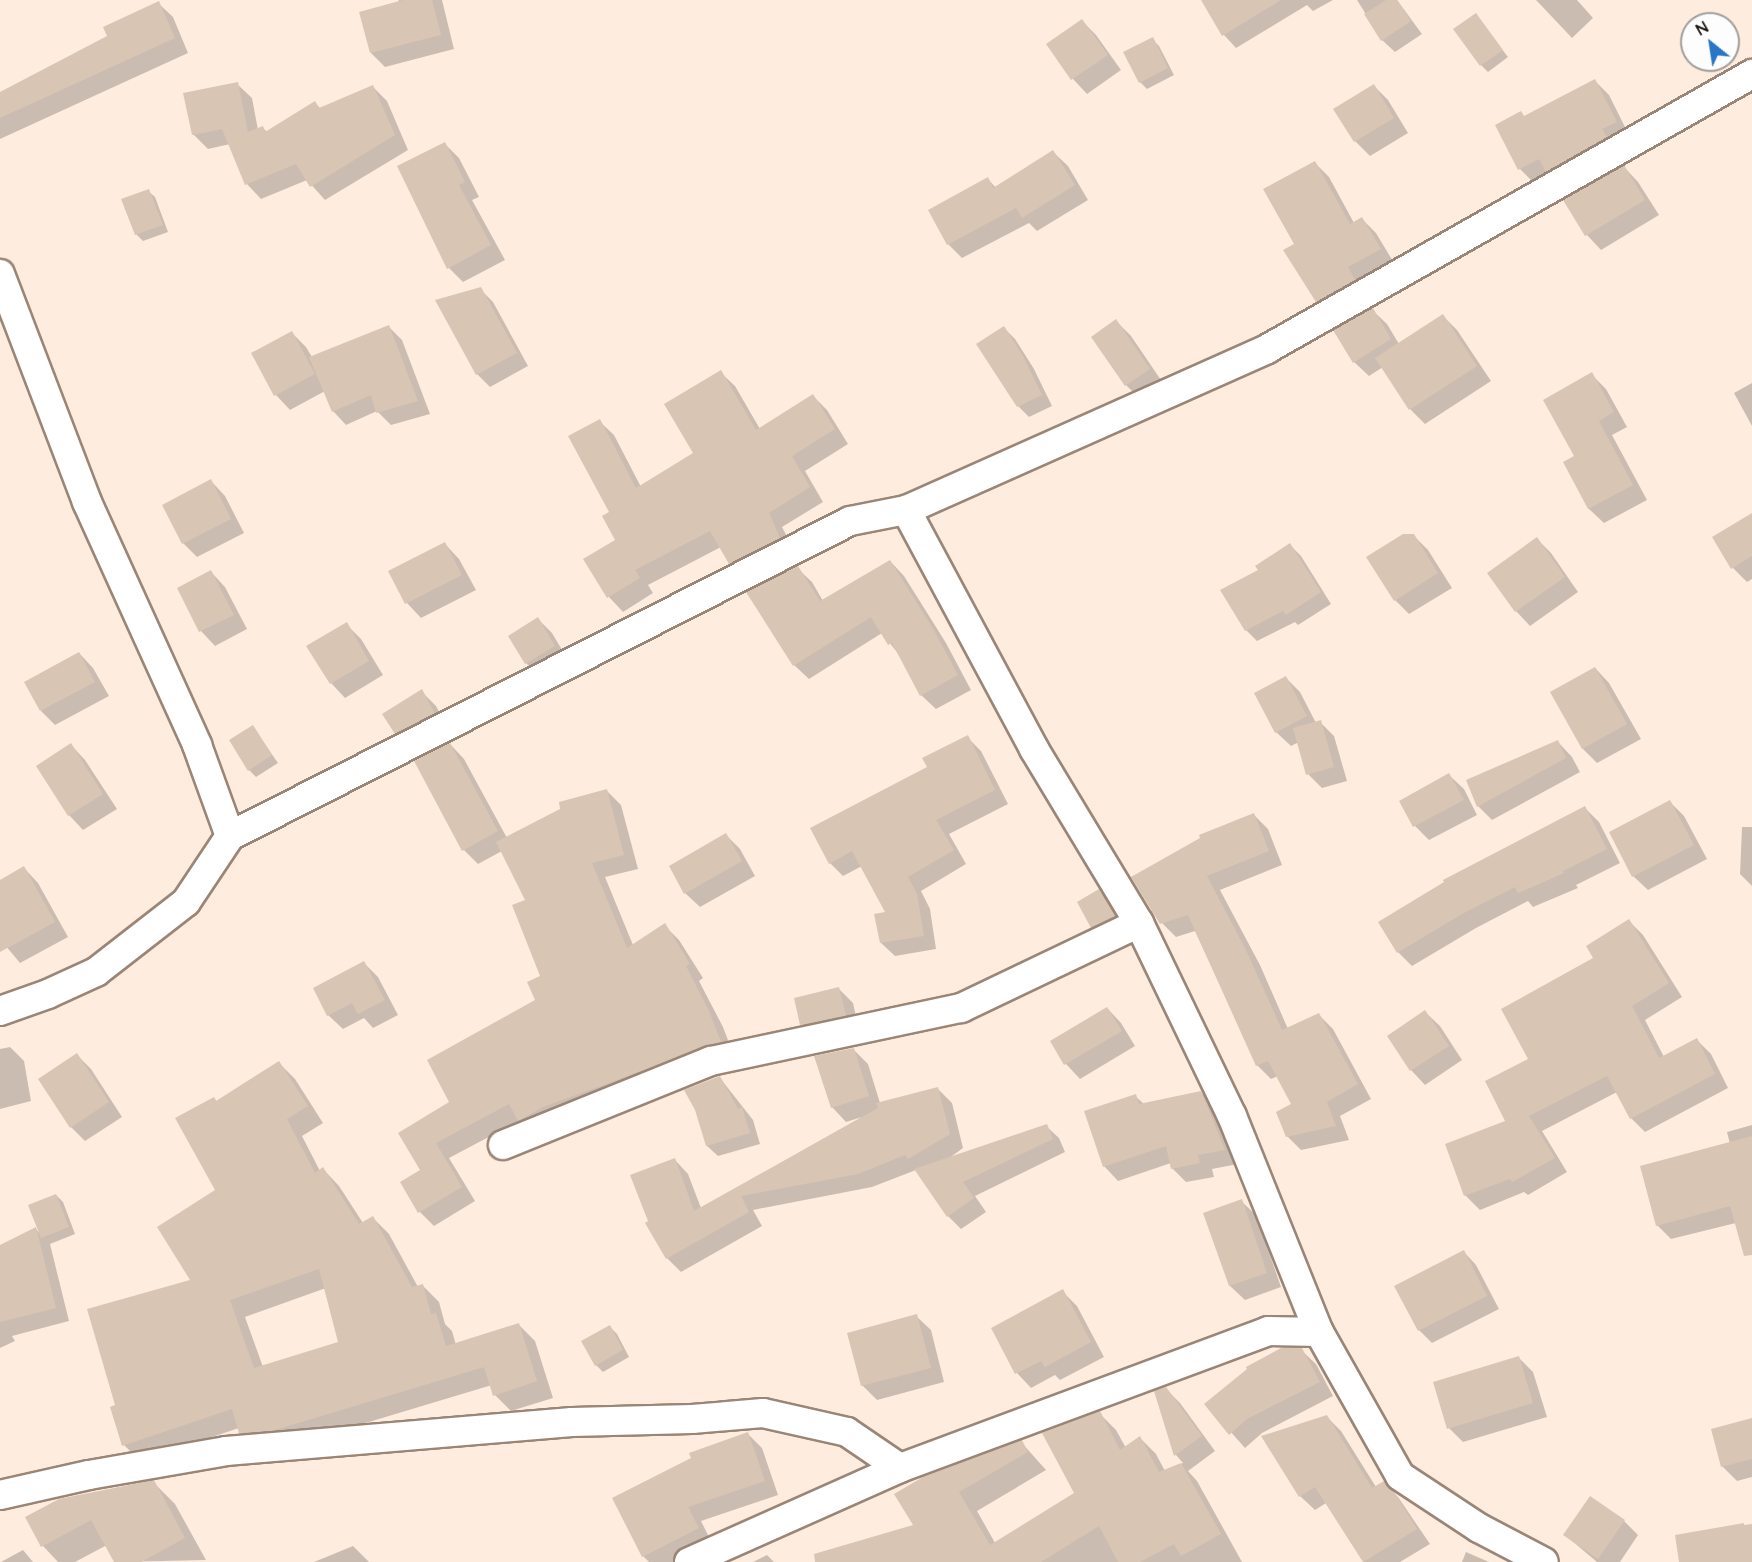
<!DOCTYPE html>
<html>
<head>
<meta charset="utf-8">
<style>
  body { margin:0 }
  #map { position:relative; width:1752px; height:1562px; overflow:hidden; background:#feecdf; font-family:Quicksand,sans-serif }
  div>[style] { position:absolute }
  .shadow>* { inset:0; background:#0003 }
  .building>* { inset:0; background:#d9c5b4 }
  .roads { filter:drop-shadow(2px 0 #9a8677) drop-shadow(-2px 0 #9a8677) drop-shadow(0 2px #9a8677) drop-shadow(0 -2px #9a8677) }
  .minor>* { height:28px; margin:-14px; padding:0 14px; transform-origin:14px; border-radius:14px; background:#fff }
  span { translate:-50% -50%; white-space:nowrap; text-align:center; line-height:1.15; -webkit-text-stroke:5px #fdfdfd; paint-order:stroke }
  .north { position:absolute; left:1680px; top:12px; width:60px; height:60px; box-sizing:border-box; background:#fdfdfd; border:2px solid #a19e9c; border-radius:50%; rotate:330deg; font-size:16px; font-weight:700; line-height:24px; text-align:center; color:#17100a }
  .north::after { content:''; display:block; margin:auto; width:21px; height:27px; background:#2876c5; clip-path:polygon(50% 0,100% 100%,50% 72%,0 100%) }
</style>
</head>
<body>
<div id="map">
  <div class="shadow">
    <div style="clip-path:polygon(399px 0,442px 0,454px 49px,385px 67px,371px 53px)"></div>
    <div style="clip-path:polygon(1203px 0,1333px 0,1313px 11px,1307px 5px,1236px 48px,1224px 35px)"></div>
    <div style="clip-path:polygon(1357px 0,1397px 0,1422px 34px,1395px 52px,1382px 40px)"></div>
    <div style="clip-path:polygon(1536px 0,1577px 0,1593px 18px,1572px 38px)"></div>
    <div style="clip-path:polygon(158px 3px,173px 17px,188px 53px,0 139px,0 94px,109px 37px)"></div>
    <div style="clip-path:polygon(1475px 15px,1508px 57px,1488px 72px,1481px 65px)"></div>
    <div style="clip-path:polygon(1082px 21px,1096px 35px,1121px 70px,1087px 94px,1073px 79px,1048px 44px)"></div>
    <div style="clip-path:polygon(1152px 39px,1159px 46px,1174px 75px,1147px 89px,1140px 82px)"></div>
    <div style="clip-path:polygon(1595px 81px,1609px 95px,1630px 137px,1534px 183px,1520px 169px,1525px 117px)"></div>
    <div style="clip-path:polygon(237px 84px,252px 98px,258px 130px,263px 128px,267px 132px,315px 103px,321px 109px,373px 87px,387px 101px,408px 150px,325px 200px,307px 180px,261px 199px,247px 184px,230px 144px,208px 149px,193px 134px)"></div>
    <div style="clip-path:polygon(1374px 86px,1388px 100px,1408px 133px,1370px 156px,1355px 141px)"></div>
    <div style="clip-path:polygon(445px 144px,459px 158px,479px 197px,472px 200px,505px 260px,463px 282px,449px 268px)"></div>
    <div style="clip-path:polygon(1053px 152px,1068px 166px,1088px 200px,1037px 231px,1029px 223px,962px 258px,948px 244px,988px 179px,996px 188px)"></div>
    <div style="clip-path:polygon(1315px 163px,1329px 177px,1354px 223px,1362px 219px,1376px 233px,1394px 263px,1331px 316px,1317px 301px)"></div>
    <div style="clip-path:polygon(1624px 167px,1638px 182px,1659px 215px,1601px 250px,1587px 235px,1565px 200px)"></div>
    <div style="clip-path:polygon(148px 191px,155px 197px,168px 232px,143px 241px,136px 234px)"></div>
    <div style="clip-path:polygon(480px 289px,493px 302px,528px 366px,490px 387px,477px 374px)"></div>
    <div style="clip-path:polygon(1372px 310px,1387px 324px,1399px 344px,1443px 316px,1457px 330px,1491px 381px,1425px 424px,1411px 410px,1383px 367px,1369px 376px,1354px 362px)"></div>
    <div style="clip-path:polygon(1116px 321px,1131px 336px,1163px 383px,1140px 399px,1126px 385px)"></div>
    <div style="clip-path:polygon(389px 327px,402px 340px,430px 414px,391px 425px,377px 411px,346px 425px,333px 411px,325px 391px,290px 410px,276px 395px,253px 354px,292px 333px,306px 347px,312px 357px)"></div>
    <div style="clip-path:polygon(1004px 328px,1015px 339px,1034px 369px,1052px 406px,1029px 417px,1018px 406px)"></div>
    <div style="clip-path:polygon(720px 372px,735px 386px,760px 429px,813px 396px,827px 410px,848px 444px,805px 471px,823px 502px,782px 527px,793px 548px,744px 578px,730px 563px,721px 547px,648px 585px,653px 593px,623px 612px,609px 597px,585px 560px,618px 540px,599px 421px,614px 435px,641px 487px,695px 454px)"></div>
    <div style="clip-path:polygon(1591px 374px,1606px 389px,1627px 427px,1612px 435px,1647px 500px,1604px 523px,1589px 509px,1565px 463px,1576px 457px)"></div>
    <div style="clip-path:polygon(1752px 383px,1752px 426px,1734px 393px)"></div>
    <div style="clip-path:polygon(211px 481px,225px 496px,244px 533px,197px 557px,183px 543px)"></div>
    <div style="clip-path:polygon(1752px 521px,1752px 579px,1747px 582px,1733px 568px)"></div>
    <div style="clip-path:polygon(1413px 535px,1428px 550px,1452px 588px,1409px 614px,1395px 600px)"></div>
    <div style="clip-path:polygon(1537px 539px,1551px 553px,1578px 592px,1530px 626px,1516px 611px,1489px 573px)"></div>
    <div style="clip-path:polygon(445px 544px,459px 559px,476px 590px,421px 618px,407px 603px,390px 572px)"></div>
    <div style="clip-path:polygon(1290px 545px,1301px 556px,1331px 604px,1298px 625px,1295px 622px,1257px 641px,1246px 630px,1260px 571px)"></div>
    <div style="clip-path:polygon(890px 561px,904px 576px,946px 643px,971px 690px,936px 709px,921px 695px,900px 656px,882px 633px,809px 679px,794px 665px,749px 593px,797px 568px,812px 582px,823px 601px)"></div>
    <div style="clip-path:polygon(211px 572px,225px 587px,247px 629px,215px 646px,201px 631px,179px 589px)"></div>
    <div style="clip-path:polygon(538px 619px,552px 633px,568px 660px,540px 677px,526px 663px)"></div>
    <div style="clip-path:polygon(346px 624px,361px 639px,383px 675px,345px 698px,331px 683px)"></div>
    <div style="clip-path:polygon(79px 653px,93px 668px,109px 696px,55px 725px,41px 711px)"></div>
    <div style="clip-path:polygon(1595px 668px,1609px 683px,1641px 739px,1597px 763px,1583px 749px,1552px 693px)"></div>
    <div style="clip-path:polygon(1286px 678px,1300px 692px,1316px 723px,1320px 722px,1334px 736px,1347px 781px,1322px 788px,1308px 774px,1299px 742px,1291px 746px,1276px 732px)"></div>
    <div style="clip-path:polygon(421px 691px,436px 706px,448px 728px,410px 747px,396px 733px)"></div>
    <div style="clip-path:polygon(253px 727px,278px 763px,256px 777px,249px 770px)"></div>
    <div style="clip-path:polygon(967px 737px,981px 751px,1008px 804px,949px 834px,966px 864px,921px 891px,930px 909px,936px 949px,895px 956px,881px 943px,887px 913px,862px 866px,843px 876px,830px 863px,929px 768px)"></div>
    <div style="clip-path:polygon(1558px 742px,1572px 757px,1580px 772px,1492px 820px,1478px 806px)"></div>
    <div style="clip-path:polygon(450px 744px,464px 759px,507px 838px,607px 791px,621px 805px,638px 869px,605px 877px,633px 945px,664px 925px,679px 940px,703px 978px,699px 981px,723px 1027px,734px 1056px,533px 1134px,519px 1121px,449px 1158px,475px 1201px,434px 1226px,420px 1212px,402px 1183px,422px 1171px,451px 1102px,536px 1000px,542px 977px,527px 901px,502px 851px,478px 864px,464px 850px)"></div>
    <div style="clip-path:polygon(71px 745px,85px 760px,117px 809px,83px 830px,69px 815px)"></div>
    <div style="clip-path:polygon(1449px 775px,1464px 789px,1477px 815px,1429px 840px,1415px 826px)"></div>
    <div style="clip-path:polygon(1670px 802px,1684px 816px,1707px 859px,1648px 890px,1633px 876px)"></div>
    <div style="clip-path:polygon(1585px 808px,1599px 822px,1620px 863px,1576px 885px,1578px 888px,1533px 907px,1528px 901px,1476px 928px,1412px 966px,1398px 952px)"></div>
    <div style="clip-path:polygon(1254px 815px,1268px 829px,1282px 865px,1220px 890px,1260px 965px,1288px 1029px,1319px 1015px,1333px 1029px,1371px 1099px,1340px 1116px,1349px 1140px,1301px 1150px,1287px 1136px,1293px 1104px,1278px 1076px,1271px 1079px,1257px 1065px,1195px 931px,1176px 937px,1162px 923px)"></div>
    <div style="clip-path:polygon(1742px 827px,1752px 827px,1752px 886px,1740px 874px)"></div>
    <div style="clip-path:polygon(726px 835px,740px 849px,755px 876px,700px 907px,685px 893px)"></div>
    <div style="clip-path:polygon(24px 868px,38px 883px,68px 937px,20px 963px,0 939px,0 882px)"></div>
    <div style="clip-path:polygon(1099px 891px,1114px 906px,1129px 931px,1107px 941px,1092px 927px)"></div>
    <div style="clip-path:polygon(1629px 921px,1643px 935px,1682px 997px,1645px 1020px,1664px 1057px,1697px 1040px,1711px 1054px,1728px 1088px,1645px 1132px,1631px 1118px,1617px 1092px,1542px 1131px,1567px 1172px,1528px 1195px,1524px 1192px,1480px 1210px,1466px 1196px,1447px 1145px,1507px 1121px,1531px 1059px,1595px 958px)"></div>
    <div style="clip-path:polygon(364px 963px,378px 977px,398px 1015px,373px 1028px,364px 1018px,343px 1029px,328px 1015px)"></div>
    <div style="clip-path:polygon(838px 988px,853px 1003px,859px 1030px,816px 1039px,802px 1024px)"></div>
    <div style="clip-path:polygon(1107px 1008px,1121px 1023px,1135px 1046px,1080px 1079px,1066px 1064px,1052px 1042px)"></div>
    <div style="clip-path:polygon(1425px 1012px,1440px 1026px,1462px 1060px,1425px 1085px,1411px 1070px)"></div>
    <div style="clip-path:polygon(10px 1047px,24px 1061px,31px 1101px,0 1109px,0 1049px)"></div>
    <div style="clip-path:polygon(853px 1049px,868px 1064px,880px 1103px,938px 1089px,952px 1103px,963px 1148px,948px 1159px,1046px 1126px,1059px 1138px,1065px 1152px,975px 1196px,986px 1212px,961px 1229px,948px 1216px,916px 1170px,872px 1187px,753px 1210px,762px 1226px,681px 1272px,667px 1258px,650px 1222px,675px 1160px,688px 1174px,701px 1208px,862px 1117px,846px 1122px,832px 1107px)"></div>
    <div style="clip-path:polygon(77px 1055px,91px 1069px,122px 1117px,85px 1141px,71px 1127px)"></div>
    <div style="clip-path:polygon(evenodd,279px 1063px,295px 1079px,323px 1123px,302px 1136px,320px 1171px,323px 1169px,339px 1186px,363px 1223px,373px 1218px,389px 1234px,418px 1287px,423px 1286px,439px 1302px,445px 1324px,452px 1331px,456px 1345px,519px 1325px,535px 1341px,553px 1398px,511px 1411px,495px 1395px,492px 1385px,289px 1446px,257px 1449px,239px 1428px,140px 1461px,124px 1445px,117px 1406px,192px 1281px,217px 1191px,214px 1098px,217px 1102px,279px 1063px,326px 1288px,340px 1343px,263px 1367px,245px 1317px,326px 1288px)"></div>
    <div style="clip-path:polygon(720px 1078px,753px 1120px,760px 1144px,718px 1156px,707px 1146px)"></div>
    <div style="clip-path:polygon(1201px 1092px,1215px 1107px,1238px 1164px,1212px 1169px,1214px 1177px,1186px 1182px,1172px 1168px,1171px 1163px,1118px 1181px,1104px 1166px,1135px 1096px,1144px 1104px)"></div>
    <div style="clip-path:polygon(1752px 1125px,1752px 1219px,1671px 1239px,1657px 1225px,1730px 1144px,1727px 1132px)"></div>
    <div style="clip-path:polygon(56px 1195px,63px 1202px,75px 1234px,50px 1244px,69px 1321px,12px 1336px,15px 1341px,0 1348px,0 1247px,36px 1229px,41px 1235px)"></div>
    <div style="clip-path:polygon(1241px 1201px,1256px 1215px,1281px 1287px,1245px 1300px,1230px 1286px)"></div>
    <div style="clip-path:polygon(1464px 1252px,1476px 1265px,1499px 1309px,1432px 1343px,1419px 1330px)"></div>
    <div style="clip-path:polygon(1062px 1291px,1077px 1306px,1104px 1357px,1060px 1380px,1055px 1375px,1031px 1388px,1017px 1373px)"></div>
    <div style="clip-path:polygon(916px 1316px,931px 1330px,944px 1382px,877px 1400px,862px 1385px)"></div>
    <div style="clip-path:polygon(610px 1327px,617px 1334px,629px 1357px,603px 1372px,596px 1365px)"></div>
    <div style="clip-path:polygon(1301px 1350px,1316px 1364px,1333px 1396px,1262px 1433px,1245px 1448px,1206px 1404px)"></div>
    <div style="clip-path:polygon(1519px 1358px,1533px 1372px,1547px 1417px,1463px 1442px,1449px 1428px)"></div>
    <div style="clip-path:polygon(1165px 1388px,1180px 1403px,1215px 1451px,1188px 1471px,1197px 1481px,1242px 1562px,855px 1562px,915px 1526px,1021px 1442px,1046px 1470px,977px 1511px,1003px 1557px,1076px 1493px,1099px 1413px,1116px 1430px,1126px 1448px,1140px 1438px,1156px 1454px,1165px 1471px,1183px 1463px,1176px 1455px,1156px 1392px)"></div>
    <div style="clip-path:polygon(1327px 1417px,1341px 1431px,1376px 1487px,1384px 1483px,1398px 1497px,1430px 1544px,1400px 1562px,1364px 1562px,1326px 1503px,1315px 1510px,1300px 1496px)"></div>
    <div style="clip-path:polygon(1752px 1419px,1752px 1477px,1737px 1481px,1722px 1466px)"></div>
    <div style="clip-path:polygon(748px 1434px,762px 1448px,778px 1495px,701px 1521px,712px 1543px,675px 1562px,649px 1562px,643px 1556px,614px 1499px)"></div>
    <div style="clip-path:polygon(153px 1482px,175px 1504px,206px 1560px,116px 1562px,107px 1545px,75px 1562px,58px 1562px,43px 1546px,27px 1518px)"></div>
    <div style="clip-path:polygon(1624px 1521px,1638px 1535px,1620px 1562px,1597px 1562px,1565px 1535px)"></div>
    <div style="clip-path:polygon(353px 1546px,369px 1562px,314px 1562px)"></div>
    <div style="clip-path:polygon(23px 1550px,33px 1562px,1px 1562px)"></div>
    <div style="clip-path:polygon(1466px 1552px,1489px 1562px,1462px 1562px)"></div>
    <div style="clip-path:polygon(767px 1555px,774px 1562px,753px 1562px)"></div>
  </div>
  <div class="building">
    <div style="clip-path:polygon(403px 0,432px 0,441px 35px,370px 53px,359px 12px)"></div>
    <div style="clip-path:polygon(1201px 0,1281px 0,1222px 36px)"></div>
    <div style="clip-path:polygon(1386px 0,1397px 0,1411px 21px,1381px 41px,1364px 14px)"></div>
    <div style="clip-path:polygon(159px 1px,175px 38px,0 118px,0 92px,107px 36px,103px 27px)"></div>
    <div style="clip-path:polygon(1476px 13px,1503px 50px,1480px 66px,1453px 29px)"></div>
    <div style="clip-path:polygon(1082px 19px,1108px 55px,1071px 80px,1046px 44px)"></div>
    <div style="clip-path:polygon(1153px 37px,1168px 68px,1139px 83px,1123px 52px)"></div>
    <div style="clip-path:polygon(1595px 79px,1617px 122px,1602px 129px,1607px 137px,1546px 172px,1539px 159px,1518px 170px,1495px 125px,1521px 111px,1524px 116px)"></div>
    <div style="clip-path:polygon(238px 82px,248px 132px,263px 126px,265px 132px,315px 101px,319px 108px,373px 85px,395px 135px,310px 187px,296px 164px,245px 185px,222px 129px,192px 135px,183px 93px)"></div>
    <div style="clip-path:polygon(1374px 84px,1394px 118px,1354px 142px,1333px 109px)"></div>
    <div style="clip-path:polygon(445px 142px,465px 182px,459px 185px,491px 245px,447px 269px,397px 166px)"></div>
    <div style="clip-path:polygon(1053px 150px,1075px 185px,1022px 218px,1016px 208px,947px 245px,928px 210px,988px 177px,993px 188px)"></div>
    <div style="clip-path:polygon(1315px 161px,1350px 224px,1362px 217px,1381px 249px,1348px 267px,1355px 280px,1316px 302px,1283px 250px,1294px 244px,1263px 189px)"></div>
    <div style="clip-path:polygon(1624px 165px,1645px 200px,1585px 236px,1563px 200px)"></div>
    <div style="clip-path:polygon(149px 189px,163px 225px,135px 235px,121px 199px)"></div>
    <div style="clip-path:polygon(481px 287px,517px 353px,476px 375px,435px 300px)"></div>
    <div style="clip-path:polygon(1373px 308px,1391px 339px,1353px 363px,1333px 330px)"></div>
    <div style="clip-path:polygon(1443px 314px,1477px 366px,1409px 410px,1375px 358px)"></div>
    <div style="clip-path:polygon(1116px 319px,1150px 369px,1125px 386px,1091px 337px)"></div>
    <div style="clip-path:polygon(389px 325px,418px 401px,376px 413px,371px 395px,332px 412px,309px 357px)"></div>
    <div style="clip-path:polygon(1004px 326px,1023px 356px,1042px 395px,1017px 407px,976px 344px)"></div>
    <div style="clip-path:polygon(292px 331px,315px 374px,274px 396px,251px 353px)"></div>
    <div style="clip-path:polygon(721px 370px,756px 430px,813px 394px,835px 429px,792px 456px,810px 487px,769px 513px,780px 538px,729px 564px,710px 531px,635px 570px,640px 578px,607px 598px,583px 559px,615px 540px,602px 516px,609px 512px,568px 436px,600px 419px,636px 488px,693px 453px,664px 404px)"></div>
    <div style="clip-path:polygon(1592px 372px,1614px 412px,1599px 421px,1633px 485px,1588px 509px,1563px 462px,1574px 456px,1543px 400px)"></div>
    <div style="clip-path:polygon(211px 479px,231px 519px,182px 544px,162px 505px)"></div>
    <div style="clip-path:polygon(1752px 513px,1752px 556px,1731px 569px,1712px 537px)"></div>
    <div style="clip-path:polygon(1403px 534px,1414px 534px,1438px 573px,1394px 601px,1366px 557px)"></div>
    <div style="clip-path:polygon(1537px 537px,1565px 577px,1515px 612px,1487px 573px)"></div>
    <div style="clip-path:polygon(445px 542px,462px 575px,405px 604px,388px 571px)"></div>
    <div style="clip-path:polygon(1290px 543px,1321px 592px,1286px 615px,1283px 611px,1245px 631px,1220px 590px,1258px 570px,1255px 566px)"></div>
    <div style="clip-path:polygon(890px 560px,932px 627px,958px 675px,920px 696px,892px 643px,888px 645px,871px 617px,793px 666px,746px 592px,798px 566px,820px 601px)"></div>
    <div style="clip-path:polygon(211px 570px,234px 615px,199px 632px,177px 588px)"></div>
    <div style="clip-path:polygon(538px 617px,555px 646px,525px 664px,508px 636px)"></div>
    <div style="clip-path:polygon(347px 622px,369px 661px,330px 684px,306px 646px)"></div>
    <div style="clip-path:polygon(79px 652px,95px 682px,40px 711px,24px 682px)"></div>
    <div style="clip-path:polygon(1595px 667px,1627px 724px,1582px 749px,1550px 692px)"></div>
    <div style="clip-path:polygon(1286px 676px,1307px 716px,1275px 733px,1254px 693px)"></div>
    <div style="clip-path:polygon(422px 689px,435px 714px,395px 734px,382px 714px)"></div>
    <div style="clip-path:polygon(1321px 720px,1334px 767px,1306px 775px,1293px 728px)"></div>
    <div style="clip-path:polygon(253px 725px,272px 755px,248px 771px,229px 740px)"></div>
    <div style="clip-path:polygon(968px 735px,995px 790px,936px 820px,954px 850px,908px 877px,917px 894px,924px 936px,880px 943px,874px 914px,885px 912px,852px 851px,829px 864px,810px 828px,927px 767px,922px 758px)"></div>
    <div style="clip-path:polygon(1558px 740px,1566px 758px,1477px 807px,1466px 780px)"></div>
    <div style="clip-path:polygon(71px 743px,103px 794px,68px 816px,36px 766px)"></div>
    <div style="clip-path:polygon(450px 743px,498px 831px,462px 851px,414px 761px)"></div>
    <div style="clip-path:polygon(1449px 773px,1464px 800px,1413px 827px,1399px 801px)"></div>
    <div style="clip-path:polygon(607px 789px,624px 855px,592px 863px,627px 948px,665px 923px,690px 964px,686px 966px,709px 1011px,721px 1042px,543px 1107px,518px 1121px,509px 1104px,436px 1143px,462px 1187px,418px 1213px,400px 1182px,420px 1170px,398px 1133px,449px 1102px,427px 1060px,535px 1000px,527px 982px,540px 976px,512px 905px,525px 900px,496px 842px,560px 809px,559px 802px)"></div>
    <div style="clip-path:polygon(1670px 800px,1694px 845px,1632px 877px,1609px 832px)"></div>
    <div style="clip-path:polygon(1585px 806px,1607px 849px,1563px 871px,1564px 873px,1518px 893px,1515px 887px,1462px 914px,1397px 953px,1378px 922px,1444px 882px,1443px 880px)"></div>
    <div style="clip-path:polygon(1254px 813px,1269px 851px,1207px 876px,1246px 950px,1282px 1030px,1319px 1013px,1358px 1084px,1327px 1102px,1336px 1126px,1286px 1137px,1276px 1112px,1291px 1104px,1268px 1061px,1256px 1066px,1188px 915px,1160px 924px,1131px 877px,1200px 838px,1199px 835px)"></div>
    <div style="clip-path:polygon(726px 833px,742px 861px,684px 894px,669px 866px)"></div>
    <div style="clip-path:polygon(24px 866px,55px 922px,0 952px,0 880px)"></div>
    <div style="clip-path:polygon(1099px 889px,1115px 916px,1091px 928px,1077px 902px)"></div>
    <div style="clip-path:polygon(1629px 919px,1669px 983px,1632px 1006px,1659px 1058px,1697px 1038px,1715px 1074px,1630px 1119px,1607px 1076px,1529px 1116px,1555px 1158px,1512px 1182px,1510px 1179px,1464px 1196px,1445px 1144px,1505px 1121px,1485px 1081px,1528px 1059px,1501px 1009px,1593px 958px,1586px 946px)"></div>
    <div style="clip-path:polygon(364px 961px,385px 1000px,358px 1014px,352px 1003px,327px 1016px,313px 988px)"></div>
    <div style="clip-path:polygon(839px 987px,846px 1016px,800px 1025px,794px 998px)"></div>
    <div style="clip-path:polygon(1107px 1007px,1122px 1031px,1064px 1065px,1050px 1041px)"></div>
    <div style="clip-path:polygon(1425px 1010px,1449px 1046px,1410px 1071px,1387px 1036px)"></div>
    <div style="clip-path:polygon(854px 1048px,869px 1096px,831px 1108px,814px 1056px)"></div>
    <div style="clip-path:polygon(77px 1053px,109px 1102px,70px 1128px,38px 1079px)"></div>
    <div style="clip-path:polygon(evenodd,279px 1061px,308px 1106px,287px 1119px,315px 1173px,323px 1167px,359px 1224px,373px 1216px,412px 1287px,423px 1284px,431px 1314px,436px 1313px,446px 1346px,519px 1323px,537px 1381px,493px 1396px,484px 1367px,272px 1431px,239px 1433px,232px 1409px,122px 1446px,110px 1407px,115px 1405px,87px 1309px,190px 1280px,157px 1227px,215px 1190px,175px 1118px,214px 1097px,216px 1101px,279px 1061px,319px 1269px,338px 1342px,254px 1368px,230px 1300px,319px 1269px)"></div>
    <div style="clip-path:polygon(720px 1076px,738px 1109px,742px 1107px,750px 1133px,706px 1146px,695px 1110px,684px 1090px)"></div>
    <div style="clip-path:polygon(938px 1087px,950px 1134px,908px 1159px,905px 1155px,858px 1174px,741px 1196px,749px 1212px,666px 1259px,645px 1223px,648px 1221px,630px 1175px,675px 1158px,694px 1211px,878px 1108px,876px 1103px)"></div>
    <div style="clip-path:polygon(1201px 1091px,1225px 1150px,1198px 1155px,1200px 1163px,1171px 1169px,1166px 1146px,1103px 1167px,1084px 1111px,1136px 1094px,1139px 1104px)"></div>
    <div style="clip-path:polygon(1047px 1124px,1053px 1139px,963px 1182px,974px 1198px,947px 1217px,914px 1169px)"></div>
    <div style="clip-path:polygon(1752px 1136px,1752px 1255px,1744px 1256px,1730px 1206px,1656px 1226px,1640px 1166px)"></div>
    <div style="clip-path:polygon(56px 1194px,69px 1227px,41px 1238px,28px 1205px)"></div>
    <div style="clip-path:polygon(1242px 1199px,1267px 1273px,1229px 1286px,1203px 1213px)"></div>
    <div style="clip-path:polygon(36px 1227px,56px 1308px,0 1322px,0 1245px)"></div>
    <div style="clip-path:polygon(1464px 1250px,1487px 1296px,1418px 1331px,1394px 1286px)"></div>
    <div style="clip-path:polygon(1063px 1289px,1091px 1342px,1045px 1367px,1041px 1361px,1015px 1374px,991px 1328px)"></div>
    <div style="clip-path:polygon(917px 1314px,931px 1368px,861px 1386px,847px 1333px)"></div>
    <div style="clip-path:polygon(610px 1325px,623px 1350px,595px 1366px,581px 1341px)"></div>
    <div style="clip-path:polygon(1281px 1348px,1302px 1348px,1320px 1382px,1247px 1419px,1229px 1435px,1204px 1404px,1247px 1369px,1246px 1367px)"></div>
    <div style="clip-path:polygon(1519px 1356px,1533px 1403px,1447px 1429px,1433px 1382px)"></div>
    <div style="clip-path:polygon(1166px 1387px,1202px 1436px,1174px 1456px,1154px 1391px)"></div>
    <div style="clip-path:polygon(1100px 1411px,1120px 1450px,1140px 1436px,1159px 1472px,1181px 1463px,1221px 1534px,1181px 1556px,1174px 1544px,1140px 1562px,1118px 1562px,1099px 1526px,1041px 1562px,815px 1562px,814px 1554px,913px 1525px,894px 1494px,923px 1477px,1022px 1440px,1028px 1452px,959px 1492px,990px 1545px,1074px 1493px,1042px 1433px)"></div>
    <div style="clip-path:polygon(1327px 1415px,1372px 1488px,1384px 1481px,1394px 1492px,1417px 1529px,1363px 1562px,1315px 1487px,1299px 1497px,1261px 1436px)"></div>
    <div style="clip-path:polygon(1752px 1418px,1752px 1459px,1721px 1467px,1711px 1429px)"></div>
    <div style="clip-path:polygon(748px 1432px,765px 1481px,688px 1507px,699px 1528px,642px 1557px,612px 1498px,691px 1458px,689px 1453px)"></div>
    <div style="clip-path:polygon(154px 1480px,185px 1538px,141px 1562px,114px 1562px,91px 1520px,41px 1547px,25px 1517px,59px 1499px)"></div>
    <div style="clip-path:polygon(1590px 1496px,1625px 1520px,1598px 1559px,1563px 1535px)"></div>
    <div style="clip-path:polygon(1744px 1523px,1744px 1525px,1752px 1524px,1752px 1562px,1679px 1562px,1675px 1535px)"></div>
  </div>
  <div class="roads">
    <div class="minor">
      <div style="left:0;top:274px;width:244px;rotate:69.1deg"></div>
      <div style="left:87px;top:502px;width:267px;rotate:65.6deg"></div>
      <div style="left:197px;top:745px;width:97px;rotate:70.1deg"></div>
      <div style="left:230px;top:836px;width:79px;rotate:123.7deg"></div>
      <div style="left:186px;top:902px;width:114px;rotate:142.1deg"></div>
      <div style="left:96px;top:972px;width:53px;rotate:155.4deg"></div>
      <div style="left:48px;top:994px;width:51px;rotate:160.5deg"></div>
      <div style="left:906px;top:510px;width:271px;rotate:61.8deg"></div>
      <div style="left:1034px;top:749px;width:203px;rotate:58.9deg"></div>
      <div style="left:1139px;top:923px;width:214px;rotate:64.3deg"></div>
      <div style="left:1232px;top:1116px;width:233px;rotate:68.1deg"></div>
      <div style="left:230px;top:836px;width:695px;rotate:-26.93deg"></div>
      <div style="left:850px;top:521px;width:57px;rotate:-11.1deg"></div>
      <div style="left:906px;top:510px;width:395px;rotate:-24deg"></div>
      <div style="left:1267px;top:349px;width:558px;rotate:-29.55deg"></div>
      <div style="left:503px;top:1145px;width:224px;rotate:-22deg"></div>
      <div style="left:711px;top:1061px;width:256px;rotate:-12deg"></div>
      <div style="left:961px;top:1008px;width:197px;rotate:-25.5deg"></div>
      <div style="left:0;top:1495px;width:91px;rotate:-12.7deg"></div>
      <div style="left:89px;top:1475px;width:139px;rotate:-9.9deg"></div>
      <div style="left:226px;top:1451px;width:347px;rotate:-4.8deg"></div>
      <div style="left:572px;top:1422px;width:120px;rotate:-1.4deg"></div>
      <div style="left:692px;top:1419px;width:71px;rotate:-4.8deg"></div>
      <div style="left:763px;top:1413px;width:86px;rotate:12.7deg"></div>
      <div style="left:847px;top:1432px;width:64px;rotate:34.2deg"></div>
      <div style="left:689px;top:1562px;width:231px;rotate:-24deg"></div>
      <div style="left:900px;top:1468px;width:393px;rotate:-20.4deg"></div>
      <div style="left:1268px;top:1331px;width:51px;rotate:1.1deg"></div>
      <div style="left:1319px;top:1332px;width:165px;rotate:60.6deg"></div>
      <div style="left:1400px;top:1476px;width:95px;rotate:33.4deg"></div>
      <div style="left:1479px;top:1528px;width:73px;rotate:27.6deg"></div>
    </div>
  </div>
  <div class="north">N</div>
</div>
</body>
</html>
